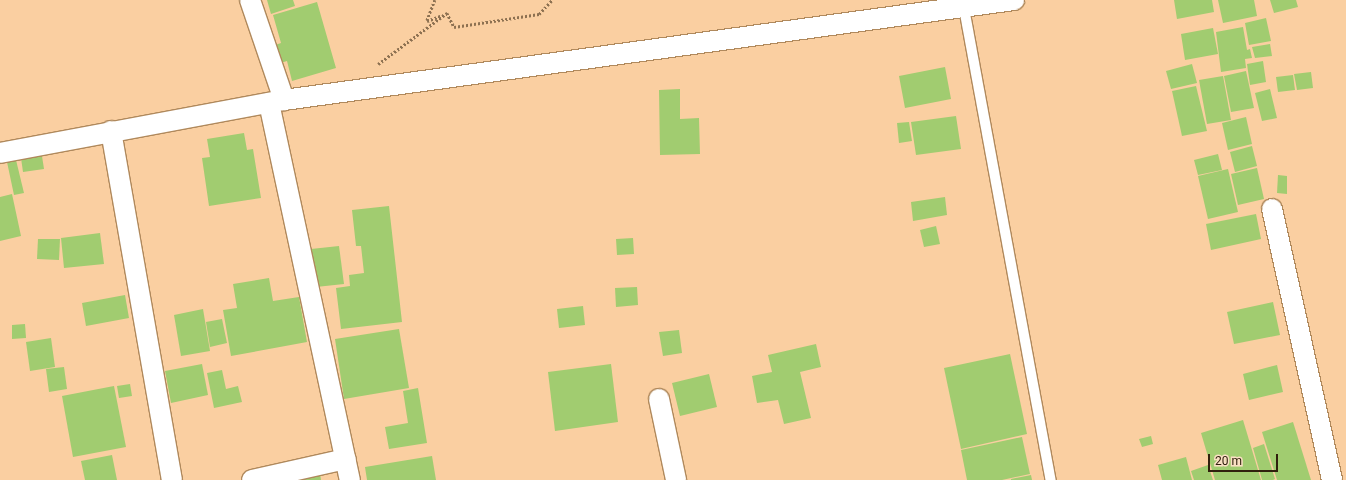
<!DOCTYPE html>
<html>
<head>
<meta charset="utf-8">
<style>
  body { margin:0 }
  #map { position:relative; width:1346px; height:480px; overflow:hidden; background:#facfa1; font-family:Roboto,sans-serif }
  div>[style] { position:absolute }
  .building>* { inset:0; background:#a1cc70 }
  .path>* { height:2.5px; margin-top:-1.25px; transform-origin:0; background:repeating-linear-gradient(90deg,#8d7151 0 2px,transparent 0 4px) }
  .roads { filter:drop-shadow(1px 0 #b0895c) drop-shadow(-1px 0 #b0895c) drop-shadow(0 1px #b0895c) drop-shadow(0 -1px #b0895c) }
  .service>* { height:10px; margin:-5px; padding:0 5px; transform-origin:5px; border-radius:5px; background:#fff }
  .minor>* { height:20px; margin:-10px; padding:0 10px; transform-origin:10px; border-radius:10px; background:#fff }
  span { translate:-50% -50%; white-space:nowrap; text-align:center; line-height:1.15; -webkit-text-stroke:3px #fae0c4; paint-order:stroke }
  .scale { position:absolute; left:1208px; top:454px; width:70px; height:18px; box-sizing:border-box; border:2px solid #30200d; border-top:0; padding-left:5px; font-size:12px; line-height:14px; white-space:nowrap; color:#30200d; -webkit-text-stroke:3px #fae0c4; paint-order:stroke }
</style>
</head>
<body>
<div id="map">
  <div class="building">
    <div style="clip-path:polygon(267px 0,293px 0,295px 6px,271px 14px)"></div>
    <div style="clip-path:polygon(1174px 0,1212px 0,1214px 12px,1177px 19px)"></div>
    <div style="clip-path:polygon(1218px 0,1254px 0,1257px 16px,1223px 23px)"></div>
    <div style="clip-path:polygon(1270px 0,1296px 0,1298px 7px,1274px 13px)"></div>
    <div style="clip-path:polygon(317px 2px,336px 68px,292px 81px,287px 61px,274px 65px,269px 47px,281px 43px,273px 15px)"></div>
    <div style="clip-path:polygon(1266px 18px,1271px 41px,1249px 45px,1245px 23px)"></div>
    <div style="clip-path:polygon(1243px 27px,1247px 50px,1250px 49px,1252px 58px,1245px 59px,1246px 68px,1221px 72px,1216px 32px)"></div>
    <div style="clip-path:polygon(1213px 28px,1218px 54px,1185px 60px,1181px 34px)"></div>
    <div style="clip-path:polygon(1270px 44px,1272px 56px,1255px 58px,1252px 47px)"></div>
    <div style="clip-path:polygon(1263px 61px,1266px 82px,1250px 85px,1247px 64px)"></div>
    <div style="clip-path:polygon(1192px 64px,1197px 83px,1171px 89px,1166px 71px)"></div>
    <div style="clip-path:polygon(945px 67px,951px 99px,905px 108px,899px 76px)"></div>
    <div style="clip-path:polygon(1246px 71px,1254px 108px,1231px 112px,1224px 76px)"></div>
    <div style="clip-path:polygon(1311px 72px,1313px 88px,1297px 90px,1294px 74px)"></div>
    <div style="clip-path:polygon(1293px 75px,1295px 90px,1278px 92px,1276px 77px)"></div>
    <div style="clip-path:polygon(1223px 76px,1231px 120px,1207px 124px,1199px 80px)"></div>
    <div style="clip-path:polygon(1196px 86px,1207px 131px,1182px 136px,1172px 91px)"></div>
    <div style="clip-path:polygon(680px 89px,680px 119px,699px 118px,700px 154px,660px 155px,659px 90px)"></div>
    <div style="clip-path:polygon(1270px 89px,1277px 118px,1262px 121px,1255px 93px)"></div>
    <div style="clip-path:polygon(956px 116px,961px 149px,916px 155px,911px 122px)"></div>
    <div style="clip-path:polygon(1246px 117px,1252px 144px,1228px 150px,1222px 123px)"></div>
    <div style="clip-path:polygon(909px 122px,912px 141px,899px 143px,897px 123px)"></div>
    <div style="clip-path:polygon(244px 133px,247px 150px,253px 149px,261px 198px,209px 206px,202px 158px,210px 157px,207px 139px)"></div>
    <div style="clip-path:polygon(1252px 146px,1257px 166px,1235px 172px,1230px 152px)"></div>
    <div style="clip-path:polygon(1218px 154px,1222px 170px,1198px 175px,1194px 160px)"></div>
    <div style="clip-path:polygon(42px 156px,44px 169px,23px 172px,21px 158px)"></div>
    <div style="clip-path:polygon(16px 160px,24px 193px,14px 195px,7px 162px)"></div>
    <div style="clip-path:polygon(1257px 168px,1264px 199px,1238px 205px,1231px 174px)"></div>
    <div style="clip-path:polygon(1228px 169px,1238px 212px,1208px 219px,1198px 176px)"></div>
    <div style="clip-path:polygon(1278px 175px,1287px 176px,1287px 194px,1277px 193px)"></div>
    <div style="clip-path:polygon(12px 194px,21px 236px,0 241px,0 197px)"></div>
    <div style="clip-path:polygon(945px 197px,947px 215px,913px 221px,911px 202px)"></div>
    <div style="clip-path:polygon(389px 206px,402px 322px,341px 329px,336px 288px,350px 286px,349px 275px,364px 273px,361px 246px,356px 246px,352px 210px)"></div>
    <div style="clip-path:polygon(1256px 214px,1261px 239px,1211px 250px,1206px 224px)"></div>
    <div style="clip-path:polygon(936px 226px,940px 244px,924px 247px,920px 230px)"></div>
    <div style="clip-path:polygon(100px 233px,104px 264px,64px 268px,61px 238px)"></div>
    <div style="clip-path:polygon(633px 238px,634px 254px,617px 255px,616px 239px)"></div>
    <div style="clip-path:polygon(38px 239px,60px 239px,59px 260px,37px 259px)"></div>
    <div style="clip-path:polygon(339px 246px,344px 284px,316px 287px,311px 249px)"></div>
    <div style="clip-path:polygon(269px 278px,273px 301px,299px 297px,307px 342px,231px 356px,223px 310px,237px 308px,233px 284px)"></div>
    <div style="clip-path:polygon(637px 287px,638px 305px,616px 307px,615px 288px)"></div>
    <div style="clip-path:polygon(125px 295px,129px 318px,86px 326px,82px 303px)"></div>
    <div style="clip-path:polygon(1273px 302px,1280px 335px,1234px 344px,1227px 312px)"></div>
    <div style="clip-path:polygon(583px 306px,585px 325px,559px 328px,557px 309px)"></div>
    <div style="clip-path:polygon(203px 309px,210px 351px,181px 356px,174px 315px)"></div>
    <div style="clip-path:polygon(222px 319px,227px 343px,210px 347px,206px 322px)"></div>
    <div style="clip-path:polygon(25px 324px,26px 338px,12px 339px,12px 325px)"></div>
    <div style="clip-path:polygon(399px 329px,409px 388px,344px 399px,335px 339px)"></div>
    <div style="clip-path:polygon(679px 330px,682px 353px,663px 356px,659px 332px)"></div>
    <div style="clip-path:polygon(51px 338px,55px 367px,30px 371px,26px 342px)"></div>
    <div style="clip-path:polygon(816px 344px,821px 367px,800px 372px,811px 418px,784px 424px,778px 400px,757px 403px,752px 376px,772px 372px,768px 355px)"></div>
    <div style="clip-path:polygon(1010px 354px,1027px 434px,961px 449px,944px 368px)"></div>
    <div style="clip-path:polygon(202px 364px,208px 395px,171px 403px,165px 371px)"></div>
    <div style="clip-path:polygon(611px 364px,618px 422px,555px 431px,548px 372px)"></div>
    <div style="clip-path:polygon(1277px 365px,1283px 392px,1249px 400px,1243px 374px)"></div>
    <div style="clip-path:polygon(64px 367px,67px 389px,49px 392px,46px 369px)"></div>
    <div style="clip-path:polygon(222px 370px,226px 389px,238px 386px,242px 402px,214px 408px,207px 373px)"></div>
    <div style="clip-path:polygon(709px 374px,717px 407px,680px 416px,672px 383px)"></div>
    <div style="clip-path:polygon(130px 384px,132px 396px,119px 398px,117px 386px)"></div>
    <div style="clip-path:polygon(114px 386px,126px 447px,73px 457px,62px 396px)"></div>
    <div style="clip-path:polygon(418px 388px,427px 443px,389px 449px,385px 427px,408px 423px,403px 391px)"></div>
    <div style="clip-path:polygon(1243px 420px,1261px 480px,1215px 480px,1201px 433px)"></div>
    <div style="clip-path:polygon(1293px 422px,1311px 480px,1277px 480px,1262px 432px)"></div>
    <div style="clip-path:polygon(1151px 436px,1153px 444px,1142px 447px,1139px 439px)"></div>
    <div style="clip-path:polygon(1022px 437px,1030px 474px,1002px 480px,967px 480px,961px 450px)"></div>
    <div style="clip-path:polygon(1264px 444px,1275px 479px,1273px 480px,1262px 480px,1253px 448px)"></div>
    <div style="clip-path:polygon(112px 455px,117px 480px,85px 480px,81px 461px)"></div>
    <div style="clip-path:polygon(432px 456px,436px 480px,367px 480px,365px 467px)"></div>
    <div style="clip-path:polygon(1186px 457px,1192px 480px,1162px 480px,1158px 465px)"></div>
    <div style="clip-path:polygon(1208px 465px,1213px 480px,1194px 480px,1191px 471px)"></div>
    <div style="clip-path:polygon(320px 473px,321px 480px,292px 480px)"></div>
    <div style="clip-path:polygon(1031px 475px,1032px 480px,1011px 480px,1011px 479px)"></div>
  </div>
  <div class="path">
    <div style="left:435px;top:0;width:22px;rotate:111deg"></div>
    <div style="left:427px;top:21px;width:17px;rotate:-21deg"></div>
    <div style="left:447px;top:13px;width:16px;rotate:63deg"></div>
    <div style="left:454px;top:27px;width:86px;rotate:-8.7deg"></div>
    <div style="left:539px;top:14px;width:19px;rotate:-47deg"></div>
    <div style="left:378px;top:64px;width:86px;rotate:-36.5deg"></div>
  </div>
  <div class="roads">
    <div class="service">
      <div style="left:964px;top:8px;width:480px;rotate:79.6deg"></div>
    </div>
    <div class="minor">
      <div style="left:250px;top:0;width:106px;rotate:71.2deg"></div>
      <div style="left:269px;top:103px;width:386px;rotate:77.9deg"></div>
      <div style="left:111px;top:131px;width:354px;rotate:80.1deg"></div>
      <div style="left:0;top:153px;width:289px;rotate:-10.6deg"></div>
      <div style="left:284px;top:100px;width:737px;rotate:-7.8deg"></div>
      <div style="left:1272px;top:209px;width:278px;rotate:77.5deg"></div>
      <div style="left:659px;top:399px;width:83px;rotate:78.1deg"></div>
      <div style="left:252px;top:480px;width:96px;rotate:-12.6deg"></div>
    </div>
  </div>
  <div class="scale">20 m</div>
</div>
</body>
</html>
